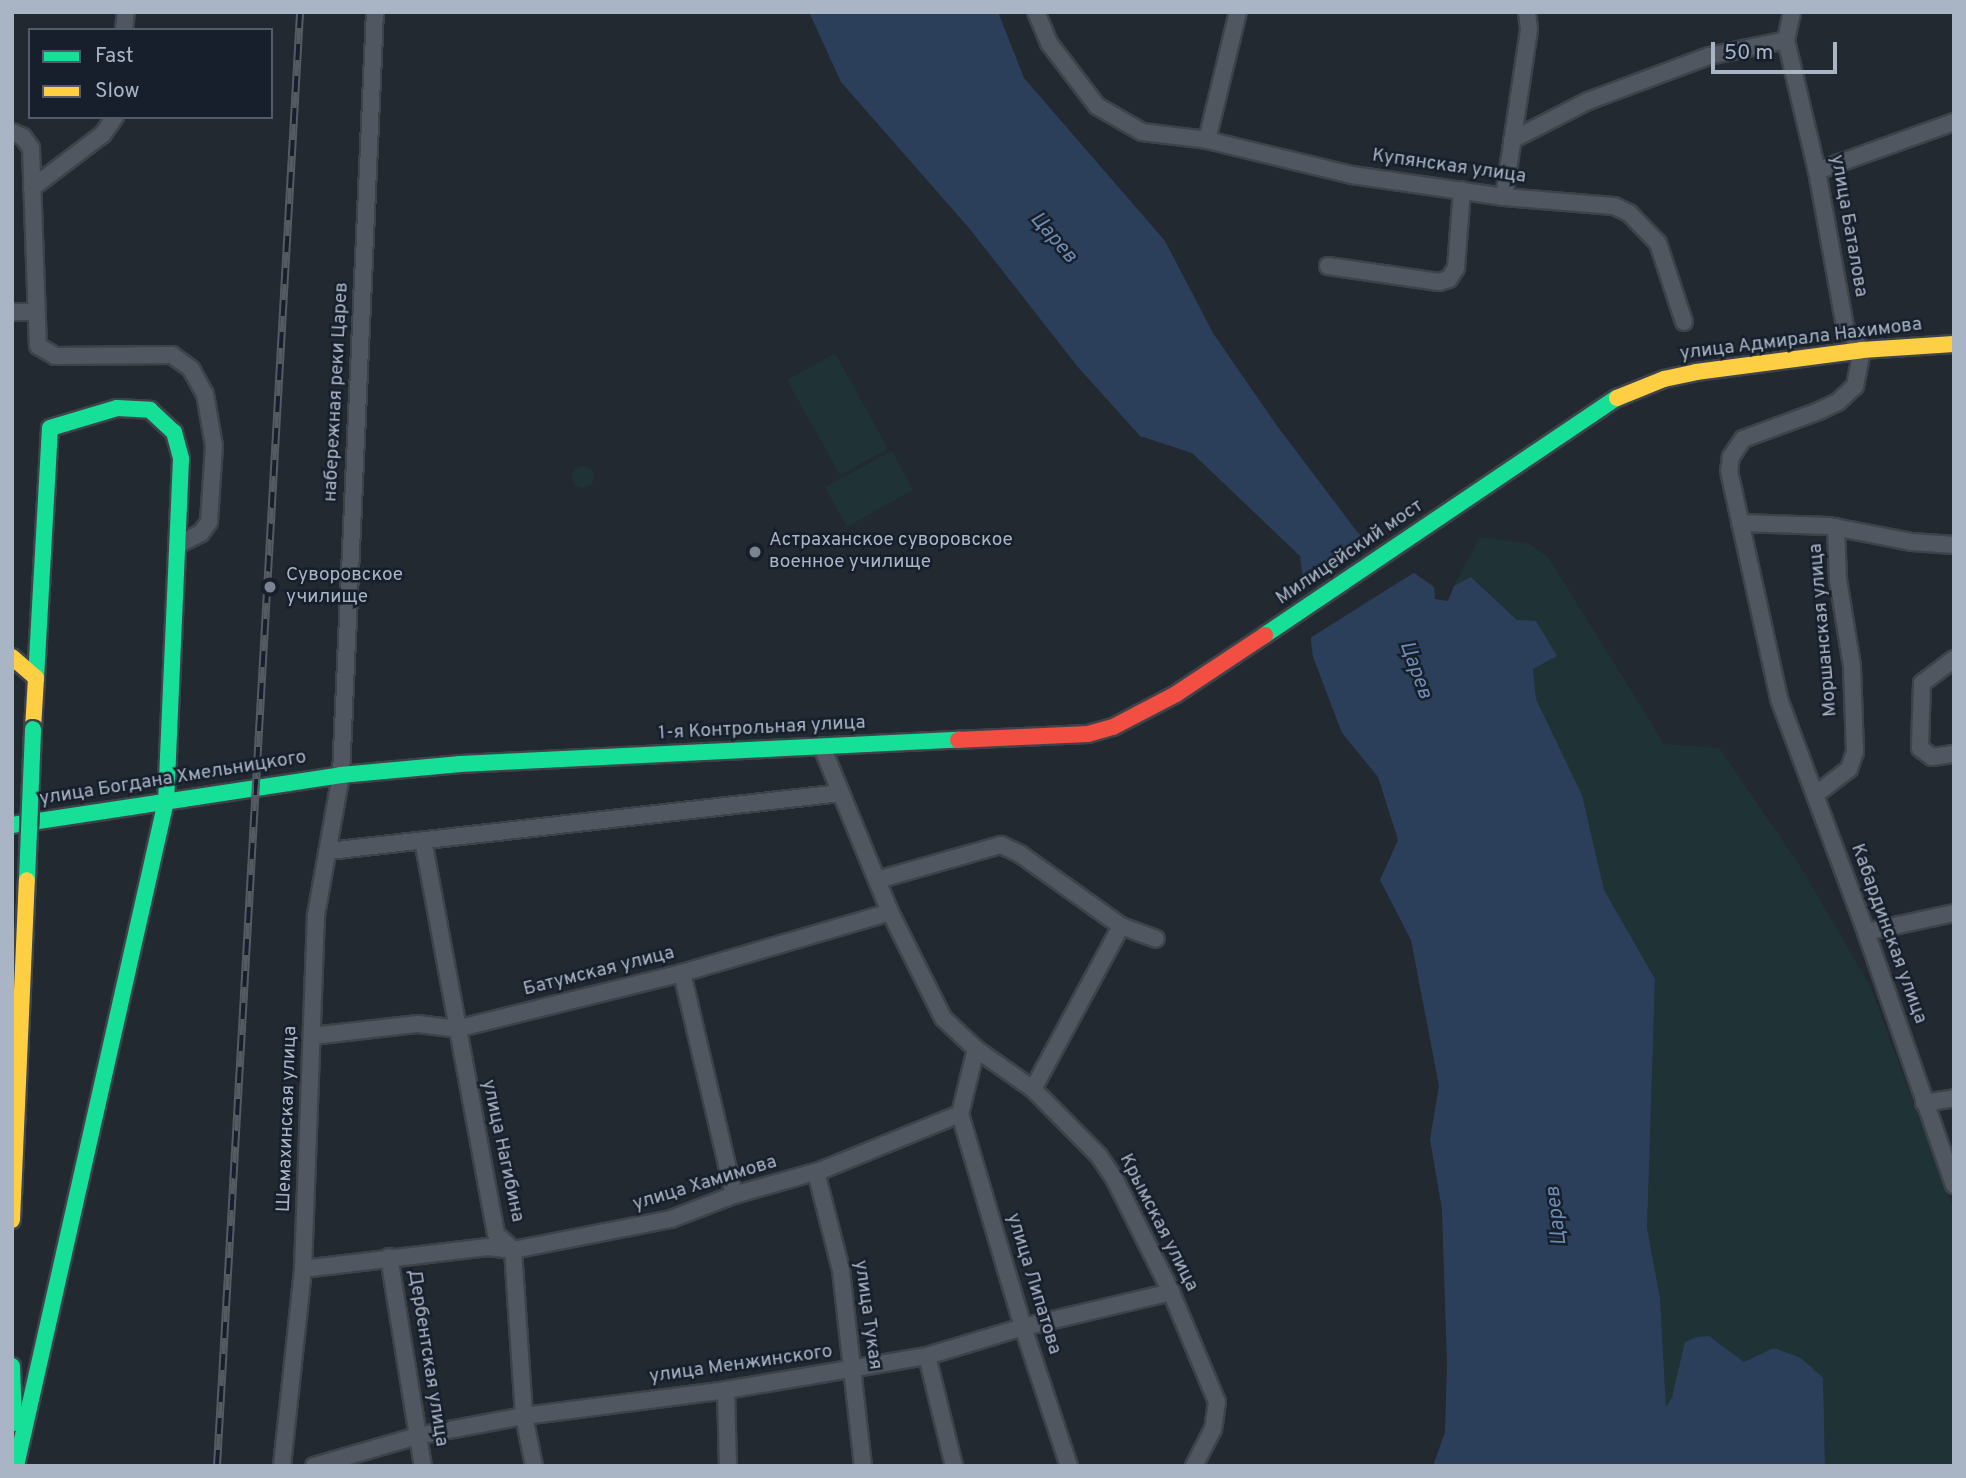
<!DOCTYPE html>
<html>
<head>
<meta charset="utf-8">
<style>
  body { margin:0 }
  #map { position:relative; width:1966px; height:1478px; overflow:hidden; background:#222931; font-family:Overpass,sans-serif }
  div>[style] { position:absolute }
  .green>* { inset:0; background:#1f3337 }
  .round { border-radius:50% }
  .water>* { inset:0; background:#2b3f5a }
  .pier>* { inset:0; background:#222931 }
  .roads { filter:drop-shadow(2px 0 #3e434a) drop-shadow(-2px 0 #3e434a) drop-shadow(0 2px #3e434a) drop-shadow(0 -2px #3e434a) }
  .street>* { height:16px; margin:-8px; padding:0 8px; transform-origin:8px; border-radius:8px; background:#515760 }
  .fast>* { height:16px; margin:-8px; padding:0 8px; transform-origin:8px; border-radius:8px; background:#16e098 }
  .slow>* { height:16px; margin:-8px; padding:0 8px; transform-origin:8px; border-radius:8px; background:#ffcf43 }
  .jam>* { height:16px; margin:-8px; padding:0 8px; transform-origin:8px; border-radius:8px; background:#f24e42 }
  .rail>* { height:8px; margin-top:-4px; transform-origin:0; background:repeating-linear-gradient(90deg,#161f2b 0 16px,#555a63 0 32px); box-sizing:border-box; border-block:2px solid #555a63 }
  .bridges { filter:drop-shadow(2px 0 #3f454e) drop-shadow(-2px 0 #3f454e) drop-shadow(0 2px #3f454e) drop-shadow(0 -2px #3f454e) }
  .fast-bridge>* { height:16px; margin:-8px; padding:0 8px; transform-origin:8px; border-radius:8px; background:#16e098 }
  .slow-bridge>* { height:16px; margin:-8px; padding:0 8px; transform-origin:8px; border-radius:8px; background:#ffcf43 }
  .dots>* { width:19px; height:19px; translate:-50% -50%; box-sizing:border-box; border:4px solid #161f2b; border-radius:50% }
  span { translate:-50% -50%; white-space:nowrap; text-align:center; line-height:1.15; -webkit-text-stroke:5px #161f2b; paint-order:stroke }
  .street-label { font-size:19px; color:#a9b4c5 }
  .poi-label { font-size:19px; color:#a9b4c5 }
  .left { translate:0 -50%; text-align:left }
  .water-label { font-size:21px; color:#6e8ab1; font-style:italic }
  .frame { position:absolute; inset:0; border:14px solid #a9b4c5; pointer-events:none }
  .legend { position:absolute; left:28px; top:28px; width:245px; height:91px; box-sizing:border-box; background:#161f2b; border:2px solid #515b69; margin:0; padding:9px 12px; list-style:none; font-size:21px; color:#a9b4c5 }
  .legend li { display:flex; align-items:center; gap:14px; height:35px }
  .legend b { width:35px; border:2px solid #515b69 }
  .scale { position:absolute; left:1711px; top:42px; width:126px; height:32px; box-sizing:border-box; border:4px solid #a9b4c5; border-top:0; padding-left:9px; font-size:21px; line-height:24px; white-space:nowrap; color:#a9b4c5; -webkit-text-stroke:5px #161f2b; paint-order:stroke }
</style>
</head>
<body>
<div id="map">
  <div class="green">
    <div style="clip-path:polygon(835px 353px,888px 449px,840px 475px,787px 380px)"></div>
    <div style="clip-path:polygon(892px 451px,913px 490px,847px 527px,825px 487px)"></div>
    <div class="round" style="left:572px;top:466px;width:22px;height:22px"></div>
    <div style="clip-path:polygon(1480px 537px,1529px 544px,1548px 557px,1664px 744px,1719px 748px,1800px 866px,1870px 986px,1954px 1211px,1954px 1466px,1825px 1466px,1823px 1378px,1744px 1362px,1709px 1336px,1666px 1408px,1660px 1298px,1647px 1228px,1655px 979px,1604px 890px,1582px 795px,1536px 699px,1533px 669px,1556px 656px,1472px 577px,1454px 586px)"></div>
  </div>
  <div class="water">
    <div style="clip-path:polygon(809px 12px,998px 12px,1024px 78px,1165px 241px,1213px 333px,1275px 423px,1358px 533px,1434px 587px,1435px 599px,1448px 601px,1454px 586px,1471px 577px,1517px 620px,1536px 621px,1557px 656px,1533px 669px,1536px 699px,1582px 795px,1604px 890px,1655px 979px,1647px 1228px,1660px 1298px,1666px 1407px,1672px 1397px,1685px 1342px,1697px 1337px,1709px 1336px,1744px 1362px,1774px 1348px,1801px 1358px,1823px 1378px,1825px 1466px,1433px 1466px,1445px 1432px,1447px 1364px,1442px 1210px,1430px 1139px,1439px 1086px,1411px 940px,1380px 880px,1398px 840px,1378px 777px,1342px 733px,1313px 657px,1300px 556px,1192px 453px,1140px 436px,1077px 366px,969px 228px,841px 82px)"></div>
  </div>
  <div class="pier">
    <div style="clip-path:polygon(1374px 540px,1415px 572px,1307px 640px,1301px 589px)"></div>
  </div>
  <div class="roads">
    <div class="street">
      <div style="left:1036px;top:12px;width:34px;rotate:67deg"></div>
      <div style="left:1049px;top:43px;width:79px;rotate:52.7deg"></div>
      <div style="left:1097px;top:106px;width:52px;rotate:30deg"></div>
      <div style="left:1142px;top:132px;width:65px;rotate:7deg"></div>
      <div style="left:1207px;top:140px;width:149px;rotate:13.6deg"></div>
      <div style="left:1352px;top:175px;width:154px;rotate:8.2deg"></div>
      <div style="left:1504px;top:197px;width:110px;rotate:4.7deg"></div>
      <div style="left:1614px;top:206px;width:17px;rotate:25deg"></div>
      <div style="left:1629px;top:213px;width:42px;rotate:46deg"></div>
      <div style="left:1658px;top:243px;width:83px;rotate:71.8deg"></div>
      <div style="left:1792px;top:12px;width:29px;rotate:102deg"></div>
      <div style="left:1786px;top:40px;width:135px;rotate:76.7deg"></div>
      <div style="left:1817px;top:171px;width:158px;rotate:79.8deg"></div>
      <div style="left:1845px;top:327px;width:29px;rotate:54deg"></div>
      <div style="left:1862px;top:350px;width:37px;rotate:101deg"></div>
      <div style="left:1855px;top:386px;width:23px;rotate:137deg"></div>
      <div style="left:1838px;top:402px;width:21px;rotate:155deg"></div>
      <div style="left:1819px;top:411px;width:81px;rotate:159.8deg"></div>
      <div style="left:1743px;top:439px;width:22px;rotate:124deg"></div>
      <div style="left:1731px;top:457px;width:14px;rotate:98deg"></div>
      <div style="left:1729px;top:471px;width:233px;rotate:77.6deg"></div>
      <div style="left:1779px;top:699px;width:249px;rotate:69.5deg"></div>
      <div style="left:1866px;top:932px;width:268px;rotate:70.8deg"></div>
      <div style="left:124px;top:30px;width:18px;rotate:-84deg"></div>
      <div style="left:12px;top:132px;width:12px;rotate:24deg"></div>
      <div style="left:23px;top:137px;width:14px;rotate:54deg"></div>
      <div style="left:31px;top:148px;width:198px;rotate:88deg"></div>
      <div style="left:38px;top:346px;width:20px;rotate:30deg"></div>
      <div style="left:55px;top:356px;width:117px;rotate:-0.5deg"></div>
      <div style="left:172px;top:355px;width:24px;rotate:36deg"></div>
      <div style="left:191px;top:369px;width:29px;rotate:61deg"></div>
      <div style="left:205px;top:394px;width:53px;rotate:80.2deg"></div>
      <div style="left:214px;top:446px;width:76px;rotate:93.8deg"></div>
      <div style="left:209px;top:522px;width:14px;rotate:126deg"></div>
      <div style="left:201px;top:533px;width:25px;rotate:153deg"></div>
      <div style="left:1207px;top:140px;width:132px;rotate:-76.4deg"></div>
      <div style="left:1512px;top:140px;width:85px;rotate:-27.2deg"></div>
      <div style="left:1588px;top:101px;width:129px;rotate:-20.4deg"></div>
      <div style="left:1709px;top:56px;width:79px;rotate:-11.7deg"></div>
      <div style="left:1817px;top:171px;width:145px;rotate:-19.7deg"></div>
      <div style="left:32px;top:188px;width:89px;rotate:-37.3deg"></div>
      <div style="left:103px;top:134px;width:21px;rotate:-55deg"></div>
      <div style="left:1504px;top:197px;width:170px;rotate:-81.5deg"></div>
      <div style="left:1529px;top:29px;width:17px;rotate:-97deg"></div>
      <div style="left:1328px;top:266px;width:112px;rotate:8.2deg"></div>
      <div style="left:1439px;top:282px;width:10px;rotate:-17deg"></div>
      <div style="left:1449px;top:279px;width:13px;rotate:-58deg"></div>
      <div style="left:1456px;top:268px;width:78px;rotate:-85.6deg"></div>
      <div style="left:12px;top:312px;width:23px"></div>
      <div style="left:1740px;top:523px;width:89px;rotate:1.9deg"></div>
      <div style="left:1829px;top:526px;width:85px;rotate:10.9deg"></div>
      <div style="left:1912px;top:542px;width:42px;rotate:4.1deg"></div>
      <div style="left:1954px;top:659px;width:40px;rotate:143deg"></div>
      <div style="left:1922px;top:683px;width:65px;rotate:91.8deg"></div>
      <div style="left:1920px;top:748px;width:15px;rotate:37deg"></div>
      <div style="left:1932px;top:757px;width:22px;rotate:-8deg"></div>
      <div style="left:822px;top:747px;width:178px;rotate:67.6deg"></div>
      <div style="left:890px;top:912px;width:119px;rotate:63.4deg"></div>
      <div style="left:943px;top:1018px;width:45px;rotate:43.2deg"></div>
      <div style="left:976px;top:1049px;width:70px;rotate:35.1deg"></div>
      <div style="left:1033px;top:1089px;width:94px;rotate:45.4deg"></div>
      <div style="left:1099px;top:1156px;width:29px;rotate:56deg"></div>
      <div style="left:1115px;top:1180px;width:125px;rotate:63.4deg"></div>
      <div style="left:1171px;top:1292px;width:119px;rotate:67.3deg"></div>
      <div style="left:1217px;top:1402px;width:27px;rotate:98deg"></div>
      <div style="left:1213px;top:1429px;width:42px;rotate:117.2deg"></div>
      <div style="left:1815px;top:795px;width:43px;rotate:-37.4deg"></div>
      <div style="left:1849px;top:769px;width:18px;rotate:-71deg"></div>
      <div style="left:1855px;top:752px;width:86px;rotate:-92deg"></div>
      <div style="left:1852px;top:666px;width:87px;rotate:-99.2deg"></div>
      <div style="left:1838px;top:580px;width:53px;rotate:-92.2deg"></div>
      <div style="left:423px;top:840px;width:401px;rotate:79.5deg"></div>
      <div style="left:496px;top:1234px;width:23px;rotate:43deg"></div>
      <div style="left:513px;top:1250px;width:166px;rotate:86.2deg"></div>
      <div style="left:524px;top:1416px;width:51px;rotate:78.7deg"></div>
      <div style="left:329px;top:851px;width:515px;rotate:-6.46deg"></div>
      <div style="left:877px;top:880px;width:129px;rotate:-15.8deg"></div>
      <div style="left:1001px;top:845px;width:21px;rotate:25deg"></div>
      <div style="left:1020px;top:854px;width:124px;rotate:35.5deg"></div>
      <div style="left:1121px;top:926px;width:37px;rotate:20deg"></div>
      <div style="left:1866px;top:932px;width:90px;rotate:-12.2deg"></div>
      <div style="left:682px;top:973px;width:228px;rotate:76.8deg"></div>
      <div style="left:312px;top:1036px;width:107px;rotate:-6.5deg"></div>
      <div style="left:418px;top:1024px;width:38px;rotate:7deg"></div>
      <div style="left:456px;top:1029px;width:233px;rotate:-13.9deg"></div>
      <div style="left:682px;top:973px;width:217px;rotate:-16.3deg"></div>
      <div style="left:1033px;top:1089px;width:185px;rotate:-61.6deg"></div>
      <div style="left:1924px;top:1103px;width:30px;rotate:-9deg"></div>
      <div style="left:960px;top:1114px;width:222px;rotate:73.5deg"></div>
      <div style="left:1023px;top:1327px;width:146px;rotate:71.7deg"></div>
      <div style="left:816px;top:1172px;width:101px;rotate:75.7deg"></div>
      <div style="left:841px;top:1270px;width:197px;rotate:83.6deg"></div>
      <div style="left:389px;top:1257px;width:212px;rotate:80.8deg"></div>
      <div style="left:303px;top:1269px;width:186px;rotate:-6.8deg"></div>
      <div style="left:488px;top:1247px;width:25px;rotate:7deg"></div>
      <div style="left:513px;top:1250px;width:161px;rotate:-11.1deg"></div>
      <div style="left:671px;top:1219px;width:67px;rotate:-20.9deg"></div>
      <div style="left:734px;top:1195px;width:91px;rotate:-15.9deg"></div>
      <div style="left:822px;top:1170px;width:149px;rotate:-22.1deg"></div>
      <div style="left:960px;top:1114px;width:67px;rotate:-76.2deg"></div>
      <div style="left:927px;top:1356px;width:113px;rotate:76.2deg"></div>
      <div style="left:726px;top:1390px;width:76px;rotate:88.5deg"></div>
      <div style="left:282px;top:1466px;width:198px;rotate:-83.9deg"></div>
      <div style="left:303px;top:1269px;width:354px;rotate:-87.9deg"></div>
      <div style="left:316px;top:915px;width:142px;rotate:-79.9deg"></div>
      <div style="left:341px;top:775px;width:764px;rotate:-87.45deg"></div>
      <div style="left:314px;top:1466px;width:107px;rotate:-16.2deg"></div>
      <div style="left:417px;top:1436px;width:109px;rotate:-10.6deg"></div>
      <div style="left:524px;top:1416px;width:204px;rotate:-7.3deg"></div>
      <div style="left:726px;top:1390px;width:204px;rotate:-9.6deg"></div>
      <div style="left:927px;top:1356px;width:100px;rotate:-16.8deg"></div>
      <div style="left:1023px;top:1327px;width:152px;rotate:-13.3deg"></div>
    </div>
    <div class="fast">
      <div style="left:1265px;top:635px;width:424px;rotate:-34deg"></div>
      <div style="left:36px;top:678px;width:250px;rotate:-86.8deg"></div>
      <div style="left:50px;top:428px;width:70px;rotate:-16.6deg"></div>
      <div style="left:117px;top:408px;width:33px;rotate:3deg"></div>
      <div style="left:150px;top:410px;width:33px;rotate:43deg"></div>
      <div style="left:174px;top:432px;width:28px;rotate:75deg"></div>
      <div style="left:181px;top:459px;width:342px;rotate:92.5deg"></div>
      <div style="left:12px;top:825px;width:333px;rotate:-8.6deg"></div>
      <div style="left:341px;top:775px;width:120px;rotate:-5.3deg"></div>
      <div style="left:460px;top:764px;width:499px;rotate:-2.8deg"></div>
      <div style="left:12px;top:1366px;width:57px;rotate:88deg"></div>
      <div style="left:16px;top:1466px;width:682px;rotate:-77.29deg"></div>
    </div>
    <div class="slow">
      <div style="left:1617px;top:398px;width:51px;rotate:-22deg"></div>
      <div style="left:1664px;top:379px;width:33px;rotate:-12deg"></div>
      <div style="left:1696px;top:372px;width:167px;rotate:-7.5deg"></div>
      <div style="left:1862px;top:350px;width:92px;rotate:-3.7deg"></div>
      <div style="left:12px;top:657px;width:32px;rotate:41deg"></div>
      <div style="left:36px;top:678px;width:51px;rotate:93.4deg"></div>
    </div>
    <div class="jam">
      <div style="left:958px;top:740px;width:130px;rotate:-2.6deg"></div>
      <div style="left:1088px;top:734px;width:26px;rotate:-16deg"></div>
      <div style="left:1113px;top:727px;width:71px;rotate:-27.6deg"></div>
      <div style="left:1176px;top:694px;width:107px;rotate:-33.5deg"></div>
    </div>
  </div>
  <div class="rail">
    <div style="left:217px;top:1466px;width:1456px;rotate:-86.73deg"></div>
  </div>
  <div class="bridges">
    <div class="fast-bridge">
      <div style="left:27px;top:880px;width:151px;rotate:-87.7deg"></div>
    </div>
    <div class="slow-bridge">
      <div style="left:12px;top:1220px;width:340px;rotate:-87.5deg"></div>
    </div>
  </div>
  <div class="dots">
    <div style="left:755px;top:552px;background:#7a8391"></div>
    <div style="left:270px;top:587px;background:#7a8391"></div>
  </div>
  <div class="street-label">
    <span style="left:1449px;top:167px;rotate:8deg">Купянская улица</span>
    <span style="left:1848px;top:226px;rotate:80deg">улица Баталова</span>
    <span style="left:1801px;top:340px;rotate:-7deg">улица Адмирала Нахимова</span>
    <span style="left:337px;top:392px;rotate:-87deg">набережная реки Царев</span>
    <span style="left:1350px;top:553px;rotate:-34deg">Милицейский мост</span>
    <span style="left:1824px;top:630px;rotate:-95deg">Моршанская улица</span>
    <span style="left:762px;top:729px;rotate:-3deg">1-я Контрольная улица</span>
    <span style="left:173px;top:779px;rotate:-9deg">улица Богдана Хмельницкого</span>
    <span style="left:1888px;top:934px;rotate:70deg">Кабардинская улица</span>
    <span style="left:599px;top:972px;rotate:-14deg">Батумская улица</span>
    <span style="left:288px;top:1119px;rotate:-88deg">Шемахинская улица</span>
    <span style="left:502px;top:1151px;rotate:78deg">улица Нагибина</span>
    <span style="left:705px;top:1184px;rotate:-17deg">улица Хамимова</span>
    <span style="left:1158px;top:1223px;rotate:63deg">Крымская улица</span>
    <span style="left:1033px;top:1284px;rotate:73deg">улица Липатова</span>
    <span style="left:867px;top:1315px;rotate:82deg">улица Тукая</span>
    <span style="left:427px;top:1358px;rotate:81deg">Дербентская улица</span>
    <span style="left:741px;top:1365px;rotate:-8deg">улица Менжинского</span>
  </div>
  <div class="poi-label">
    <span class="left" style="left:769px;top:552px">Астраханское суворовское<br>военное училище</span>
    <span class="left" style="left:286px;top:587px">Суворовское<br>училище</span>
  </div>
  <div class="water-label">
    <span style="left:1053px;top:238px;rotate:49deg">Царев</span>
    <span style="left:1415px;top:670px;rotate:70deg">Царев</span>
    <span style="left:1557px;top:1216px;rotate:-97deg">Царев</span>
  </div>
  <div class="frame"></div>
  <ul class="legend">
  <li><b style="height:9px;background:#16e098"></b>Fast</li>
  <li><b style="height:9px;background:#ffcf43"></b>Slow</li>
  </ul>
  <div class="scale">50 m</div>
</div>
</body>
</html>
